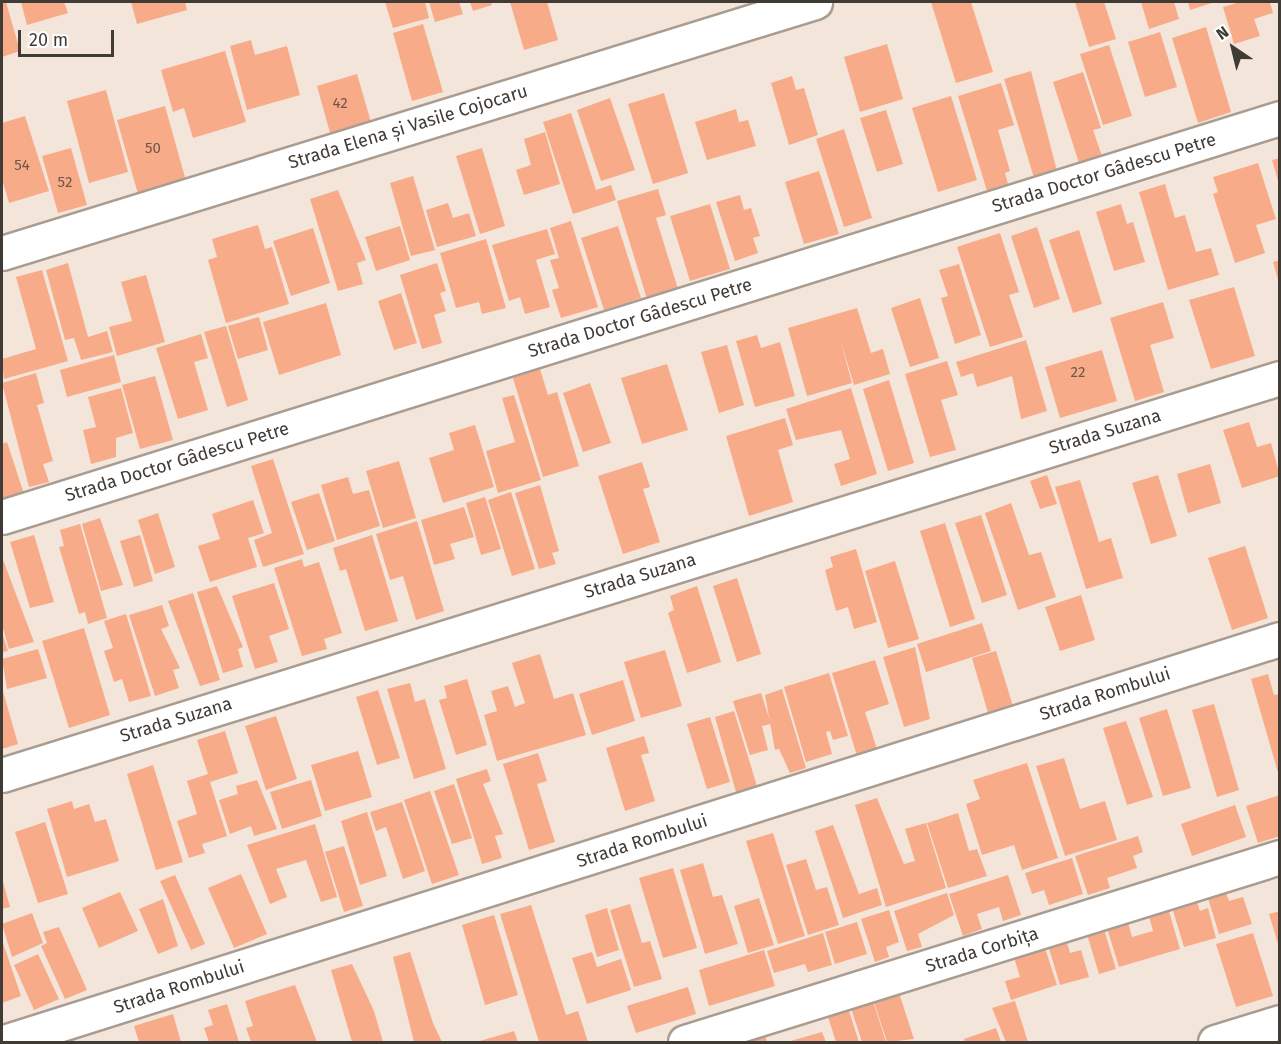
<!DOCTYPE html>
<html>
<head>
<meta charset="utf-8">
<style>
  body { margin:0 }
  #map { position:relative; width:1281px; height:1044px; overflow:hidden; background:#f4e5da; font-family:"Fira Sans",sans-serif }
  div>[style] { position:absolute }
  .building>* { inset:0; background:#f8ab88 }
  .roads { filter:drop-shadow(2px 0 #a99c91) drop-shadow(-2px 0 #a99c91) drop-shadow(0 2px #a99c91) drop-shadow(0 -2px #a99c91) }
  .minor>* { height:33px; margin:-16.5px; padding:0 16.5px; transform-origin:16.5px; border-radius:16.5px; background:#fff }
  span { translate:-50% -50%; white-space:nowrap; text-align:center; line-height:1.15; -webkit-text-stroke:6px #fff; paint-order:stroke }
  .number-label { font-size:15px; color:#6f574a }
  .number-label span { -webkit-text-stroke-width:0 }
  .street-label { font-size:18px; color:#413b36 }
  .frame { position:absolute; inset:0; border:3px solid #413b36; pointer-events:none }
  .north { position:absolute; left:1203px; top:18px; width:60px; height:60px; -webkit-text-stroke:4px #fff; paint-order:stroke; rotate:325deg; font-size:16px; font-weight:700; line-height:24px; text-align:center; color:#413b36 }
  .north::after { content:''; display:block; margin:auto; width:21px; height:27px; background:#413b36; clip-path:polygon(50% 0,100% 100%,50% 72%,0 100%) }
  .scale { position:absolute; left:18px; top:30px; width:96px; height:27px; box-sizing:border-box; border:3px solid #413b36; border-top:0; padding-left:8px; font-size:18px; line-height:21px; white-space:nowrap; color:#413b36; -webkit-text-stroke:4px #fff; paint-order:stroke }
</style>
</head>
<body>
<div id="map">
  <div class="building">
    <div style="clip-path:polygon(2px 2px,6px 2px,20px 51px,2px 57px)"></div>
    <div style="clip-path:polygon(21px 2px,64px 2px,68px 13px,27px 25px)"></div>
    <div style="clip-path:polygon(131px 2px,185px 2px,187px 10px,137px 24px)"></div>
    <div style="clip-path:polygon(385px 2px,425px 2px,429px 18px,393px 28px)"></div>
    <div style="clip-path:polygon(429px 2px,459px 2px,463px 14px,435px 22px)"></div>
    <div style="clip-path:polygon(470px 2px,491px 2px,492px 5px,473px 11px)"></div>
    <div style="clip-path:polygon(510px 2px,547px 2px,558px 40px,524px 50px)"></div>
    <div style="clip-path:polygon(931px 2px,971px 2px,993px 72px,956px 83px)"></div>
    <div style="clip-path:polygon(1075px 2px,1104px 2px,1116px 39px,1089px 47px)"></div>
    <div style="clip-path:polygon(1141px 2px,1174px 2px,1179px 19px,1149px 29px)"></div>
    <div style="clip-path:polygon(1188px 2px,1215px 2px,1190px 10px)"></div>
    <div style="clip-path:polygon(1240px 2px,1270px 2px,1273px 13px,1254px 19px,1260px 36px,1234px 44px,1223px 7px)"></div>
    <div style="clip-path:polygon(423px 24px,443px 92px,412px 101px,393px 33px)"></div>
    <div style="clip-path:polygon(1206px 27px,1231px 112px,1198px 123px,1172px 38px)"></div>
    <div style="clip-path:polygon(1160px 32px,1177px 87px,1145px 97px,1128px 42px)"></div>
    <div style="clip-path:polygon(251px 40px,255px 55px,287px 46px,300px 95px,247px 110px,230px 46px)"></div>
    <div style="clip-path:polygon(887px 44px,903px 99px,860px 112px,844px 57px)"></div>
    <div style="clip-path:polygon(1109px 45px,1132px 116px,1103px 125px,1080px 54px)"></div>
    <div style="clip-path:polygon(225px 51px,246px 122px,193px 138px,184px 108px,173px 112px,161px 70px)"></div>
    <div style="clip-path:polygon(1031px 71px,1057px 171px,1034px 178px,1004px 79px)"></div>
    <div style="clip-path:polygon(1083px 72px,1101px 128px,1093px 130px,1102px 156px,1079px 163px,1053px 82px)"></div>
    <div style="clip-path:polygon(357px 74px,373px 129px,332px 140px,317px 86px)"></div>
    <div style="clip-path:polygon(792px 76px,796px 90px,804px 88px,818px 135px,789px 145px,771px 83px)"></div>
    <div style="clip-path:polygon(1001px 83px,1014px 125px,998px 130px,1010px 171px,1005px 173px,1008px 184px,987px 191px,958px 96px)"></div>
    <div style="clip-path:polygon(106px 90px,128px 172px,89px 183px,67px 101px)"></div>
    <div style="clip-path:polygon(664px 93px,688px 173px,653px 184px,628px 104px)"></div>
    <div style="clip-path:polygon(951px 96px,977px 180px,938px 192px,912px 108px)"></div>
    <div style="clip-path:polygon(610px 98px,635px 170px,601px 181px,577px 110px)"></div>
    <div style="clip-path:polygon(165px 106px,186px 181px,138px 194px,117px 120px)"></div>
    <div style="clip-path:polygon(736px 109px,739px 122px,748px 120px,756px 146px,707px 160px,695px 122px)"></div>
    <div style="clip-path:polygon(886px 110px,903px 164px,877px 172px,860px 118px)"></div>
    <div style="clip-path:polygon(571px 113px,596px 190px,611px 185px,616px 200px,573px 214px,543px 122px)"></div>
    <div style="clip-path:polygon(25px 116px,49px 191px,9px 203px,2px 179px,2px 123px)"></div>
    <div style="clip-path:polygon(844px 129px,872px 218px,844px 227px,816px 139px)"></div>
    <div style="clip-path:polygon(545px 132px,560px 184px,524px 195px,516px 170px,531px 165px,524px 139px)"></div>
    <div style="clip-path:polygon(71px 148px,87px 205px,58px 213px,42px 156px)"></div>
    <div style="clip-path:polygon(482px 148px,505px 226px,480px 234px,456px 156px)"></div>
    <div style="clip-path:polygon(1280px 158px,1280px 183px,1279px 184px,1272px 160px)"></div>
    <div style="clip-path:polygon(1258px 163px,1276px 219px,1256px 225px,1265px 253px,1235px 263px,1213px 194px,1218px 192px,1213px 177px)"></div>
    <div style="clip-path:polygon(819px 171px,839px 234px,804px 244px,785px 182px)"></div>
    <div style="clip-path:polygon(413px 176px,435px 250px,411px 256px,390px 183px)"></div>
    <div style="clip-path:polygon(1165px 184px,1175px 218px,1185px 215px,1196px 252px,1211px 248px,1219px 275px,1168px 290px,1139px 192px)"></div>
    <div style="clip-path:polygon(658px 189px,666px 215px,656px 218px,678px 289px,647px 299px,617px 201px)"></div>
    <div style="clip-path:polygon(338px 190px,366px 260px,357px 263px,363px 284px,338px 291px,310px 199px)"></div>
    <div style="clip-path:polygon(740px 195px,744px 210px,751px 208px,760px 236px,753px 238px,758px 253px,735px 261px,716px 202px)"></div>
    <div style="clip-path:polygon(448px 203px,453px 218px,469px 213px,476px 236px,437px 247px,426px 210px)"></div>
    <div style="clip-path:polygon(710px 204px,730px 269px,690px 281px,670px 216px)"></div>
    <div style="clip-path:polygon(1121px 204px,1127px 224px,1133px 222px,1145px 262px,1114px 271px,1096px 212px)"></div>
    <div style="clip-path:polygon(571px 221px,598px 307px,561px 318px,552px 290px,559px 288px,550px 260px,559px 258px,550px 228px)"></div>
    <div style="clip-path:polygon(258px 225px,265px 249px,272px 247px,289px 304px,226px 323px,208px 260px,217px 257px,212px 239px)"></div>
    <div style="clip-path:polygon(400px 226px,410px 260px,376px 271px,365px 237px)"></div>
    <div style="clip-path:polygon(618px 226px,641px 298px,604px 310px,581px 238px)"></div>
    <div style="clip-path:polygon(1037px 227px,1060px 299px,1034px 308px,1011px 236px)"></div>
    <div style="clip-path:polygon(313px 228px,330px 283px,291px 296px,273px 241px)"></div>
    <div style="clip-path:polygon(547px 229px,555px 254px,536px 260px,550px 307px,525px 314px,520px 297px,509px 301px,492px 245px)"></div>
    <div style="clip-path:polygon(1079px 230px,1102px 304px,1073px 313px,1049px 240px)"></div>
    <div style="clip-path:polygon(1000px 233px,1019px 292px,1009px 295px,1023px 337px,990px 347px,957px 247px)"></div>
    <div style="clip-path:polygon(486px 239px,506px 308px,482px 314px,479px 302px,456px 308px,440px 253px)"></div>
    <div style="clip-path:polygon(1280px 260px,1280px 283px,1279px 283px,1273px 262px)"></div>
    <div style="clip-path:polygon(68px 263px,88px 337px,107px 331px,113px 352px,81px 360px,74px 338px,65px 340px,46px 270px)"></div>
    <div style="clip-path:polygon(437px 263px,446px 291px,440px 293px,446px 311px,434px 315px,442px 343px,422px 349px,400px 275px)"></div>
    <div style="clip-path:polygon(959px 264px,981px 335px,955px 344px,941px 298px,948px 296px,939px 270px)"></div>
    <div style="clip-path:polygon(42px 270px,68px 361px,4px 379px,2px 359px,36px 349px,16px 277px)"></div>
    <div style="clip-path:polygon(146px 275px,165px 342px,117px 356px,109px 327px,132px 321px,121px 282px)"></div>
    <div style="clip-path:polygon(1234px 287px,1255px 356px,1211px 369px,1189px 300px)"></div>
    <div style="clip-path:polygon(401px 293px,417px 343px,394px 350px,378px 301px)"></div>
    <div style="clip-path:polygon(920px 298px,939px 358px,910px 367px,891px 308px)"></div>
    <div style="clip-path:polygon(1163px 302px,1174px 338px,1150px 345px,1164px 392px,1135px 401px,1110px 318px)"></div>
    <div style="clip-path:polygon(326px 303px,341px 355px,279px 375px,263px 322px)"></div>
    <div style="clip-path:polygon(857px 308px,871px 353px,883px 349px,890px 374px,854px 385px,840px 339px,852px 383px,807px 396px,788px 328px)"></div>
    <div style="clip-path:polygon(259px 317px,268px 350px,238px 359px,228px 326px)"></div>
    <div style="clip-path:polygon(226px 326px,248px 400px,227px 407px,204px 332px)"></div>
    <div style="clip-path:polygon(201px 334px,208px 358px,194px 362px,208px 410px,178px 419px,156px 348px)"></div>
    <div style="clip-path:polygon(757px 335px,761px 348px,780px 342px,795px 396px,755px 407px,736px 341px)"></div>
    <div style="clip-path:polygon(1026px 340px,1047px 411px,1021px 419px,1012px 376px,977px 387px,973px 373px,961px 377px,956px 362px)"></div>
    <div style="clip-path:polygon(727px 345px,744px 405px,719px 413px,701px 352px)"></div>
    <div style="clip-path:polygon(1102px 350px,1117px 401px,1060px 418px,1045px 367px)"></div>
    <div style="clip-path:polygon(114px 355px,121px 382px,67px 397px,60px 370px)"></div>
    <div style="clip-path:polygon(947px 361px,958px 395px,941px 400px,956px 450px,930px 457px,905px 374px)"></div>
    <div style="clip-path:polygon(667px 364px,688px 430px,642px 444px,621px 378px)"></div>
    <div style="clip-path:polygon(540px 369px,548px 395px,557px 392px,579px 466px,543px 477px,513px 378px)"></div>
    <div style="clip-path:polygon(36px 373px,44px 403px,37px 405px,53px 461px,43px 464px,49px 482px,29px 487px,2px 383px)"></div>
    <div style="clip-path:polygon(155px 376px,173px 440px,140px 449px,122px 385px)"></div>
    <div style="clip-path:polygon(889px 380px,914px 463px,888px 471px,863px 389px)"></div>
    <div style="clip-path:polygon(590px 383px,611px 443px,583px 452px,563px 393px)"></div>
    <div style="clip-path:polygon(121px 388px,133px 433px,116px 438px,116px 457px,91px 464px,83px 430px,96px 427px,88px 397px)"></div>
    <div style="clip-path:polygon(851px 388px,877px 474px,841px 486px,834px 464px,850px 459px,841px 430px,796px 440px,786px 409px)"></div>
    <div style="clip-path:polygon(514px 395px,541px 480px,498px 493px,486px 451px,515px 442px,502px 398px)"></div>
    <div style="clip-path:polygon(785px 418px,793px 445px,778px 450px,793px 502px,749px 516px,726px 436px)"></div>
    <div style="clip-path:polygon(1249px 422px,1257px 447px,1271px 443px,1280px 476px,1242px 488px,1223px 430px)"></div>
    <div style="clip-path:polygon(475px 425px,494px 487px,443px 503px,429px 458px,454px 450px,449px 433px)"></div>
    <div style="clip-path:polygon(7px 442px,25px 497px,3px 504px,2px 444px)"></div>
    <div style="clip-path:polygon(273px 459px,304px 554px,263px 567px,254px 540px,272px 533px,251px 466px)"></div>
    <div style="clip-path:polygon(399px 461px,416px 518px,383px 528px,366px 471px)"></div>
    <div style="clip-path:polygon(642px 462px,650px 487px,643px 489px,660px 542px,623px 554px,598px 476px)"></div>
    <div style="clip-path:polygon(1210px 464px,1221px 503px,1188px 513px,1177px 474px)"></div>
    <div style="clip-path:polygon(1047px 475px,1057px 504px,1040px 509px,1030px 481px)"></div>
    <div style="clip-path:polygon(1158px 475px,1177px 536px,1151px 544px,1132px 483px)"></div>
    <div style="clip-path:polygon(348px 477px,353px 494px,369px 490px,380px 526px,337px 540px,321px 485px)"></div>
    <div style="clip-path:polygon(1080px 480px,1099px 542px,1111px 538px,1123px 578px,1086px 589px,1055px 487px)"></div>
    <div style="clip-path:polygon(540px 485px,559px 551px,552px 553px,556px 564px,539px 569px,515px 493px)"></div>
    <div style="clip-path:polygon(511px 492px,535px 569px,512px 576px,488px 500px)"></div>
    <div style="clip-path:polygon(319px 493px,335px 541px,307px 550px,291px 502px)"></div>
    <div style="clip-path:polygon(485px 497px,501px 549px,481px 555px,466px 503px)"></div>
    <div style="clip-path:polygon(253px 500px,264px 533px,248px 538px,257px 567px,210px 582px,198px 546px,220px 539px,212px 514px)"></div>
    <div style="clip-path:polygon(1011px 503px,1029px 555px,1041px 552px,1056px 597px,1018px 610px,985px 513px)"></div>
    <div style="clip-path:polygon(464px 507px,474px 537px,450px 544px,455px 559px,434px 565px,421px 520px)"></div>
    <div style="clip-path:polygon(158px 513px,175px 567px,155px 574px,138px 520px)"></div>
    <div style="clip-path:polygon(981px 515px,1007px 595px,982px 603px,955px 523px)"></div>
    <div style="clip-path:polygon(100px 518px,123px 585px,101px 591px,82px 524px)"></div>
    <div style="clip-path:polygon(417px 521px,444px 611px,416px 620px,403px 576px,390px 580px,376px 534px)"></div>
    <div style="clip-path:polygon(945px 523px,975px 619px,950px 627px,920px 531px)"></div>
    <div style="clip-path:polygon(80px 524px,107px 618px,88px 624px,85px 612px,79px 614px,59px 547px,64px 546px,60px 530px)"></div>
    <div style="clip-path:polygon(34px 535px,54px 602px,30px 608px,10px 542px)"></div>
    <div style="clip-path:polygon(140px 535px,153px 581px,134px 587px,120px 541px)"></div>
    <div style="clip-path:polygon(372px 535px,398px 621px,365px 631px,346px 569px,340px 571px,333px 548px)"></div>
    <div style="clip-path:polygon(1245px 546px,1268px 618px,1232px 630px,1208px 558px)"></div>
    <div style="clip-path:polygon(856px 549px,877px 622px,854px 629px,848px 607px,836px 611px,825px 570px,833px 567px,830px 557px)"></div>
    <div style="clip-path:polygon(2px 557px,34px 642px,9px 649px,2px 625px)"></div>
    <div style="clip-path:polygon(302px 559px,304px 567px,319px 562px,342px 633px,324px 639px,327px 649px,302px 656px,274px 568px)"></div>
    <div style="clip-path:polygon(895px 561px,919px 639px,888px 648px,865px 571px)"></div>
    <div style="clip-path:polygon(737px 578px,761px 654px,737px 662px,713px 586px)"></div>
    <div style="clip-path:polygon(274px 583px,289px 629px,269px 636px,278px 662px,255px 669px,232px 596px)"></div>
    <div style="clip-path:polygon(217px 586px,243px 647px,238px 649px,243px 667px,223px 673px,197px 592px)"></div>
    <div style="clip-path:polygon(697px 586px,721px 662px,687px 673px,668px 613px,674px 610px,670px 596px)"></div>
    <div style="clip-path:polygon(193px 593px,220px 680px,200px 686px,168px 601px)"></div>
    <div style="clip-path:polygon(1081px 595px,1095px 640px,1060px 651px,1045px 607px)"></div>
    <div style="clip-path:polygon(162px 605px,169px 626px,161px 629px,180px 668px,173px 670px,179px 688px,155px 696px,129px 615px)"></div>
    <div style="clip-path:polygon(126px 614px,151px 696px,129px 702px,122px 679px,114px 682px,104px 651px,113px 648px,104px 621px)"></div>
    <div style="clip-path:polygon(982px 623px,991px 651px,926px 672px,917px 644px)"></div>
    <div style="clip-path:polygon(84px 628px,110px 715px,69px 728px,42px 641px)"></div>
    <div style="clip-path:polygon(2px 632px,8px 651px,2px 652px)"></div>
    <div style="clip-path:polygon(915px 647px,930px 719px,904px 727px,883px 657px)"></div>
    <div style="clip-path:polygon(38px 649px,47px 678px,7px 689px,2px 659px)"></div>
    <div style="clip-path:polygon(665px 650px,682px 706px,641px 718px,624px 662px)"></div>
    <div style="clip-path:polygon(996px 651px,1013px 706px,988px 713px,972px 658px)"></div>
    <div style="clip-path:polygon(540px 654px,554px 699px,573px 693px,586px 735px,497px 761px,484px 715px,497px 711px,491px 691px,508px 686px,515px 707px,525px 703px,512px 663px)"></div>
    <div style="clip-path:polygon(875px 660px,889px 704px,865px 712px,877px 749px,857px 756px,832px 673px)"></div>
    <div style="clip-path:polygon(829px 673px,848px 736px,833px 740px,830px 731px,826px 732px,832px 754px,806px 762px,784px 687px)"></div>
    <div style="clip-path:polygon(1268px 674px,1274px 695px,1280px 694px,1279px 776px,1251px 679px)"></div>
    <div style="clip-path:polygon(467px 679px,487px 745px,456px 755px,439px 700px,447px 698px,444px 686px)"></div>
    <div style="clip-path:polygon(623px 680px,635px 721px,592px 735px,579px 694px)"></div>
    <div style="clip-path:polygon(410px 683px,415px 702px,425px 699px,446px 769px,414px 779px,387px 689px)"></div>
    <div style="clip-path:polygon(2px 688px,18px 744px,2px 749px)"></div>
    <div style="clip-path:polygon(782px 689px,806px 768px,790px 773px,779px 749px,775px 750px,765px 695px)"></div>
    <div style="clip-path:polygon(378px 690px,400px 758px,377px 765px,356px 697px)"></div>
    <div style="clip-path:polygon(761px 693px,771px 724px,762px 726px,768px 750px,750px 755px,733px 701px)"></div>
    <div style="clip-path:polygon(1214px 704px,1239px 790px,1217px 797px,1192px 710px)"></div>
    <div style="clip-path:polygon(1167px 709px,1191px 788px,1163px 796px,1139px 718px)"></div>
    <div style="clip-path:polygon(734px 711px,757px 786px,736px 792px,715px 717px)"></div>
    <div style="clip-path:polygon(276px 716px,297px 779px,266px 790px,245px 726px)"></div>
    <div style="clip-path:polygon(710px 717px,730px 782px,707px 789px,687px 724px)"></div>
    <div style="clip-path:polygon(1126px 721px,1153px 797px,1127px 805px,1103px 728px)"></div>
    <div style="clip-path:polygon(225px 731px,238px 773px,210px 782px,227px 836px,202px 844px,205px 853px,189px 858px,177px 821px,197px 814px,187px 781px,208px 774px,197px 740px)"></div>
    <div style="clip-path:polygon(644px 736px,649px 753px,641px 755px,655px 801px,625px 811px,606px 748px)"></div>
    <div style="clip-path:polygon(358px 751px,372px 797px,325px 811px,311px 765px)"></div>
    <div style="clip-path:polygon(538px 753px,547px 781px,537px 784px,555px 842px,529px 850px,503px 764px)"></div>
    <div style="clip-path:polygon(1064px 758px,1080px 809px,1105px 801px,1117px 840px,1065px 856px,1036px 766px)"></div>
    <div style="clip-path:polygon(1027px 763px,1058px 858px,1022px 870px,1014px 845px,982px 855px,966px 804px,980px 799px,973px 780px)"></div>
    <div style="clip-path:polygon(153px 765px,183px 862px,156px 870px,127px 774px)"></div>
    <div style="clip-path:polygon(487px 769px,491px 781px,483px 784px,503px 834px,495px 836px,502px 858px,482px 864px,456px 779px)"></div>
    <div style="clip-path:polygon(257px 780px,277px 829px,254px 836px,251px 826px,230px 834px,219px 800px,238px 794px,236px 786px)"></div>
    <div style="clip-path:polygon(311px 780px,322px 816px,282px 829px,270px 792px)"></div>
    <div style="clip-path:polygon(454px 784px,472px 838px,452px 844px,434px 791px)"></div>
    <div style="clip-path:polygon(430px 791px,459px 875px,432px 884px,404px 800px)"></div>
    <div style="clip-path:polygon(1280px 795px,1280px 836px,1258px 843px,1246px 806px)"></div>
    <div style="clip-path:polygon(877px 798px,904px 864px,915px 861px,905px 829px,926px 823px,946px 888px,886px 907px,855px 805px)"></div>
    <div style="clip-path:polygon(72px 801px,74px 809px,89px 804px,95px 822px,106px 819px,119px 861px,67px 877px,47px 809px)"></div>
    <div style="clip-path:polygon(402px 802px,425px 871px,403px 879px,386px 827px,376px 831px,370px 812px)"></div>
    <div style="clip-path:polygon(1235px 805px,1246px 837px,1192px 856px,1181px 824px)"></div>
    <div style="clip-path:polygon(367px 812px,387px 876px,360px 885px,341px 821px)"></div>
    <div style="clip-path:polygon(958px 813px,969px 851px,977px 849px,987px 876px,948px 888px,927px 823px)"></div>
    <div style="clip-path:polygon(45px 822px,68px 894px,38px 903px,15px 832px)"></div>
    <div style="clip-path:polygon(315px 824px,337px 897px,321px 902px,306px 860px,276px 869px,287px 897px,270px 904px,247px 845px)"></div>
    <div style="clip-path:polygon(833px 825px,859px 894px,877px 888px,882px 905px,843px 918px,815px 831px)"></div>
    <div style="clip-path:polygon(773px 833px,805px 936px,778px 944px,746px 841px)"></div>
    <div style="clip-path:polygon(1138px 836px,1143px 852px,1133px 856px,1137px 868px,1107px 878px,1110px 888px,1088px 895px,1075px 856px)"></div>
    <div style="clip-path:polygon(344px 846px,363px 906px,344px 912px,325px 852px)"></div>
    <div style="clip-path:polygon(1072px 858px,1083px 894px,1049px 905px,1044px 890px,1032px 894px,1025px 873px)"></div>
    <div style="clip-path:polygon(806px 859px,816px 890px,827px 887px,839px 925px,808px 935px,786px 865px)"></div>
    <div style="clip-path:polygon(703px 863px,713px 897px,722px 895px,738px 944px,705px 954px,680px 870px)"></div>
    <div style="clip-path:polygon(673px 868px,697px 948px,663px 958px,639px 878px)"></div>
    <div style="clip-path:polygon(241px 874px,267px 934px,234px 948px,208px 888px)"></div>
    <div style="clip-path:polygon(175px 875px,205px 944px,191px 950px,160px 881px)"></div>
    <div style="clip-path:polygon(1008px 875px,1021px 915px,1003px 921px,999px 907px,977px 914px,982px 929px,963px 936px,949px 894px)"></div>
    <div style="clip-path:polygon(2px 878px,10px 907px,2px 909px)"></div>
    <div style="clip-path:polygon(1225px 890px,1229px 901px,1243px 897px,1252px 924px,1219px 934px,1207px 895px)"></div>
    <div style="clip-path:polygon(120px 892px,138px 931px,99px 948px,82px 908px)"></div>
    <div style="clip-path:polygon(947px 893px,954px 915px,918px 934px,922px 947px,907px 951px,894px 911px)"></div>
    <div style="clip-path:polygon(1195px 897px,1200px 911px,1208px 908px,1216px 938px,1184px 947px,1171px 904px)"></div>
    <div style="clip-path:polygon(759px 898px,774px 945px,748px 953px,734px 906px)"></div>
    <div style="clip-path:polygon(163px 899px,178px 946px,158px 954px,139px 909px)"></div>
    <div style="clip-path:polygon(630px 904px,642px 943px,650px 941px,662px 979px,634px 987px,610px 910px)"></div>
    <div style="clip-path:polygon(531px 905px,566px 1015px,578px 1011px,588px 1042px,539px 1042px,500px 914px)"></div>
    <div style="clip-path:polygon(607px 908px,619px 950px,597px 957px,585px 915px)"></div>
    <div style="clip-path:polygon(1168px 908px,1180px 949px,1119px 967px,1106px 925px,1127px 919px,1132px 937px,1153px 931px,1148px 913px)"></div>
    <div style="clip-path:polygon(889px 910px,899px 942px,886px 947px,889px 957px,875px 962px,861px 919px)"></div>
    <div style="clip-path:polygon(1280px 911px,1280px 947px,1279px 947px,1269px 914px)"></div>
    <div style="clip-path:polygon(32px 913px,43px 943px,12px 957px,2px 924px)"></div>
    <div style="clip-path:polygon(494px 915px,518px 995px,485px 1005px,462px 925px)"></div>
    <div style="clip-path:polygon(857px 922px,867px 954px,835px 964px,825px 932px)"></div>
    <div style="clip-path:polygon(1103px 926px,1116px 969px,1099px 974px,1086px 931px)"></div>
    <div style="clip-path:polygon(59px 927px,87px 990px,65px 999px,41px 946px,47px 943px,43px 932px)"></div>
    <div style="clip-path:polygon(823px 933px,832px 965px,808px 972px,805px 964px,774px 973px,767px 951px)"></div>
    <div style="clip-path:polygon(1253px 933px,1273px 996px,1236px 1007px,1216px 944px)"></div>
    <div style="clip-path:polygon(1066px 939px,1070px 953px,1081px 950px,1089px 977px,1060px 985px,1048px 945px)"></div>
    <div style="clip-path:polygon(2px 940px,21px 996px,2px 1003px)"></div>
    <div style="clip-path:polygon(1044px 945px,1057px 985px,1011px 1000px,1005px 981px,1020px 977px,1013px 954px)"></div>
    <div style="clip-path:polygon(764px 950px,775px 986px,709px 1006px,699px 970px)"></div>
    <div style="clip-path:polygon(410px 952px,433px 1023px,442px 1042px,414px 1042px,393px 957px)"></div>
    <div style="clip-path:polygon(592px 952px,597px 967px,621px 959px,631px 990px,587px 1004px,572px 958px)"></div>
    <div style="clip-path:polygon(38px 954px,59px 999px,34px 1010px,14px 965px)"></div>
    <div style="clip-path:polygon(352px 964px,374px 1011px,383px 1042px,352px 1042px,331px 970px)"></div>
    <div style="clip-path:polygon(295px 985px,317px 1042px,251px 1042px,246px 1028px,253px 1026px,245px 1001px)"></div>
    <div style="clip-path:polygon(688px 987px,696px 1014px,636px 1033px,627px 1006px)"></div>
    <div style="clip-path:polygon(899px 993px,914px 1039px,887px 1042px,874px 1002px)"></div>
    <div style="clip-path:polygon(873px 1001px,886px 1042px,862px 1042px,851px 1008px)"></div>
    <div style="clip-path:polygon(1015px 1001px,1028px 1042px,1006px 1042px,992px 1008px)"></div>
    <div style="clip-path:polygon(227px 1004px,239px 1042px,209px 1042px,204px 1028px,213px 1025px,208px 1010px)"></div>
    <div style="clip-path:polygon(848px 1008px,859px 1042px,836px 1042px,827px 1014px)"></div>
    <div style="clip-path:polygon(173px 1014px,181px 1042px,139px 1042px,134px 1026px)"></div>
    <div style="clip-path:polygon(996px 1028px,1001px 1042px,965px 1042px,964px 1039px)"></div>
    <div style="clip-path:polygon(514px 1031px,518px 1042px,476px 1042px)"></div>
    <div style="clip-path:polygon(764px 1032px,767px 1042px,732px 1042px)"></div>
    <div style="clip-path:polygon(822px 1032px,826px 1042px,787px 1042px)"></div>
  </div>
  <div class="roads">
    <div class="minor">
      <div style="left:2px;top:253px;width:851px;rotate:-17.16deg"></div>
      <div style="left:2px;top:517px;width:1339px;rotate:-17.34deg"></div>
      <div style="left:2px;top:775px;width:1338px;rotate:-17.26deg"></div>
      <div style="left:4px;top:1042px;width:1338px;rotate:-17.53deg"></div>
      <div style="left:685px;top:1042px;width:623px;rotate:-17.27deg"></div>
      <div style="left:1215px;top:1042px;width:68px;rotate:-17.1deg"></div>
    </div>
  </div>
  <div class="number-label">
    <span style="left:340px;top:104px">42</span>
    <span style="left:153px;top:149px">50</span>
    <span style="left:22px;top:166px">54</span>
    <span style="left:65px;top:183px">52</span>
    <span style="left:1078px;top:373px">22</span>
  </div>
  <div class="street-label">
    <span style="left:408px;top:127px;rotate:-17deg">Strada Elena și Vasile Cojocaru</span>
    <span style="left:1104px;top:173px;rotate:-17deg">Strada Doctor Gâdescu Petre</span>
    <span style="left:640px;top:318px;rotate:-17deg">Strada Doctor Gâdescu Petre</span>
    <span style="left:1105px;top:432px;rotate:-17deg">Strada Suzana</span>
    <span style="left:177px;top:462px;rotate:-17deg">Strada Doctor Gâdescu Petre</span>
    <span style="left:640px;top:576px;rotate:-17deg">Strada Suzana</span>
    <span style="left:1105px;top:694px;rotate:-18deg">Strada Rombului</span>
    <span style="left:176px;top:720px;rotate:-17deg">Strada Suzana</span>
    <span style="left:642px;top:841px;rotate:-18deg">Strada Rombului</span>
    <span style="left:982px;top:950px;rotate:-17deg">Strada Corbița</span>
    <span style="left:179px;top:987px;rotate:-18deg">Strada Rombului</span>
  </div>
  <div class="frame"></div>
  <div class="north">N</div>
  <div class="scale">20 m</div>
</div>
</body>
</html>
